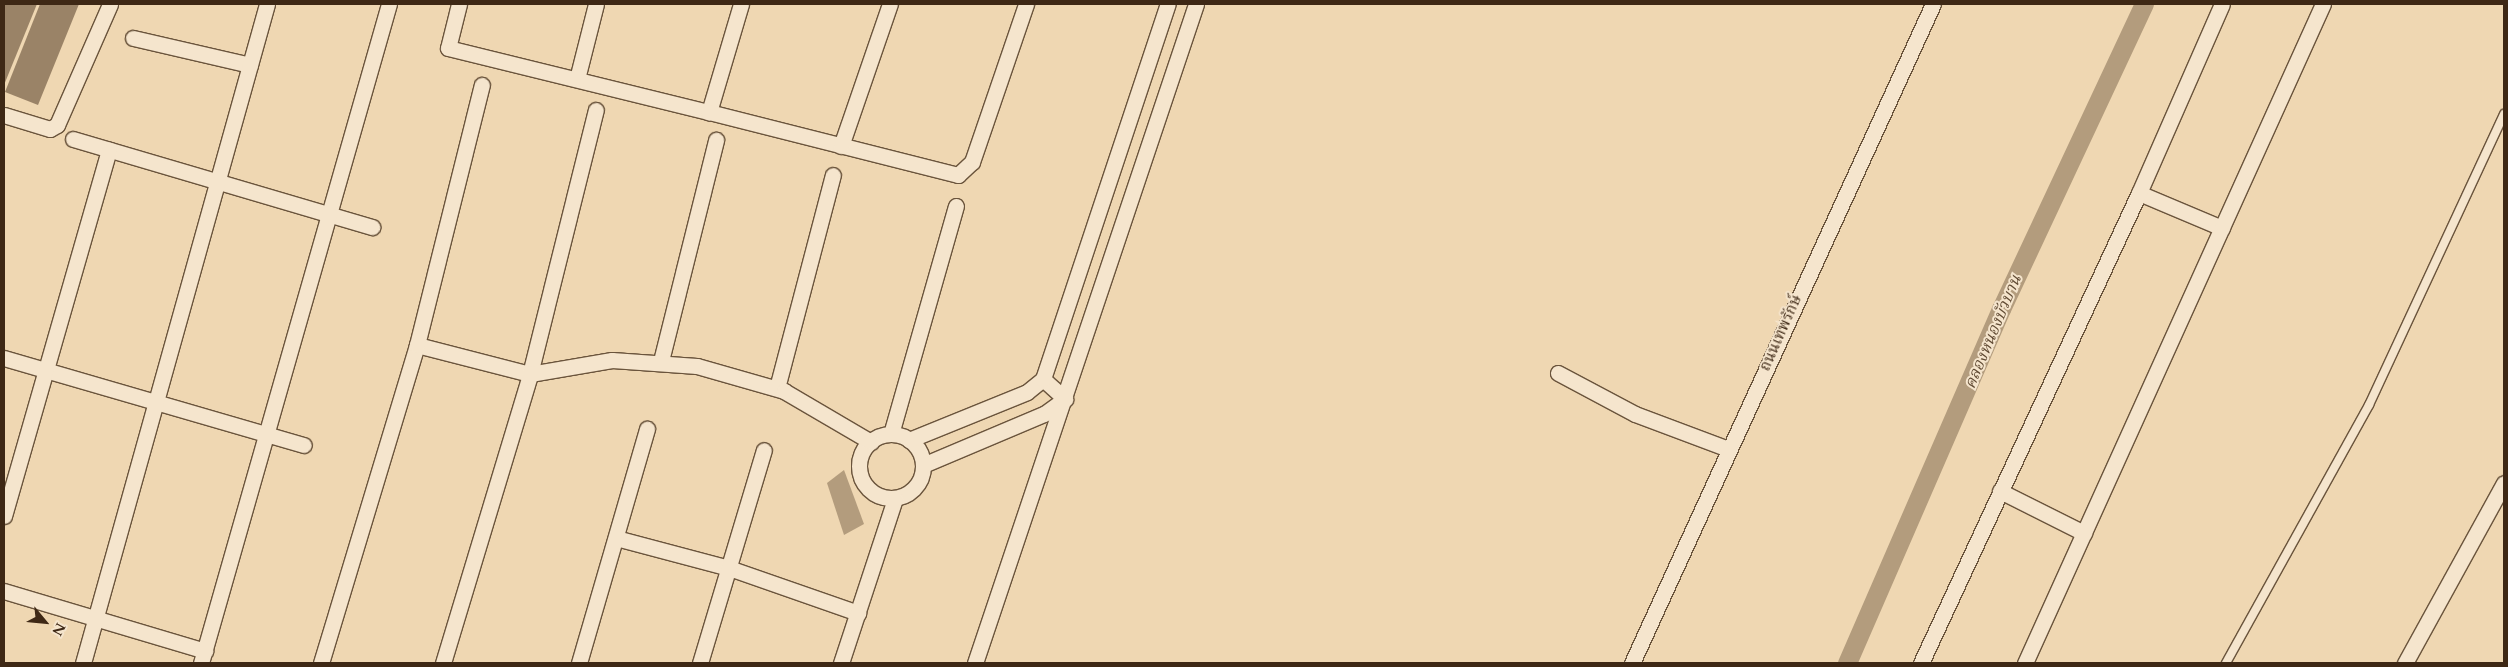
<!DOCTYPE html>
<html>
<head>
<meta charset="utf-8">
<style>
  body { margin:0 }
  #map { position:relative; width:2508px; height:667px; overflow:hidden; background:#efd7b2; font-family:Cardo,"Noto Serif Thai",serif }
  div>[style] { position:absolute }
  .water>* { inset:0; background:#b39c7d }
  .canal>* { height:19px; margin:-9.5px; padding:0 9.5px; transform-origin:9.5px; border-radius:9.5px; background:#b39c7d }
  .building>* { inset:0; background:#9a8367 }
  .roads { filter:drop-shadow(1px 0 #6a543c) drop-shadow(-1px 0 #6a543c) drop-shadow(0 1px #6a543c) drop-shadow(0 -1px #6a543c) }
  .service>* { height:8px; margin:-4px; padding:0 4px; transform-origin:4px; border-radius:4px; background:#f5e5cd }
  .minor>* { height:15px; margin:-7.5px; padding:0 7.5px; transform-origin:7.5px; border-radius:7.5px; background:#f5e5cd }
  .minor>.ring { margin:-7.5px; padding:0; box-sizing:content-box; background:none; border:15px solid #f5e5cd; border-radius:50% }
  span { translate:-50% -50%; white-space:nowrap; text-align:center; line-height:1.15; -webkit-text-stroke:4px #f5e5cd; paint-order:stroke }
  .street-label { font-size:15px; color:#3e2815 }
  .water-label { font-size:16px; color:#614b34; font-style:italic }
  .frame { position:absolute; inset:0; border:5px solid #3e2815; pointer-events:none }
  .north { position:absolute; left:20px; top:597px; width:50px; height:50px; -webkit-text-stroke:4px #f5e5cd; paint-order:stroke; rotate:118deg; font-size:14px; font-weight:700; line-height:20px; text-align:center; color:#3e2815 }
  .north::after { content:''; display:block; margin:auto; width:18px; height:22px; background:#3e2815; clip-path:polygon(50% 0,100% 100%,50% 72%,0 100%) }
</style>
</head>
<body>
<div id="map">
  <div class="water">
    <div style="clip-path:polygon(844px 470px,864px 524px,844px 535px,827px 483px)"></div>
  </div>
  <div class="canal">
    <div style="left:1847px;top:663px;width:386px;rotate:-66.5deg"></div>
    <div style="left:2001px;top:309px;width:337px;rotate:-64.9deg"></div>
  </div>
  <div class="building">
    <div style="clip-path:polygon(4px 4px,37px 4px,4px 85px)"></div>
    <div style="clip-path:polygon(40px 4px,79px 4px,38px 105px,5px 92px)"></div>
  </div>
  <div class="roads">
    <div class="service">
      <div style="left:2226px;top:663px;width:295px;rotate:-61deg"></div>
      <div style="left:2369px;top:405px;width:321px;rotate:-65.1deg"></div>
    </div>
    <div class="minor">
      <div style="left:459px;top:4px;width:45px;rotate:104deg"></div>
      <div style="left:448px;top:48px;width:269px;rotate:13.8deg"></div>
      <div style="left:741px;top:4px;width:113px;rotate:106.5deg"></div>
      <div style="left:709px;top:112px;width:257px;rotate:14.2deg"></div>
      <div style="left:958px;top:175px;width:19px;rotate:-43deg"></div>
      <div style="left:972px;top:162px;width:167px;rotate:-71.1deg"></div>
      <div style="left:133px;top:38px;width:120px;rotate:13deg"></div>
      <div style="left:577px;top:79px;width:77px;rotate:-75.8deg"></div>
      <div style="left:4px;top:115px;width:48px;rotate:16.9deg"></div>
      <div style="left:50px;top:129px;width:8px;rotate:-30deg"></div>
      <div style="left:57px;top:125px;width:132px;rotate:-66.3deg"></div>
      <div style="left:73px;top:139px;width:312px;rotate:16.4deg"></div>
      <div style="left:841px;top:146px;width:150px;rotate:-71deg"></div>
      <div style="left:2139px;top:193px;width:90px;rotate:22.9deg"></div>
      <div style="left:417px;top:345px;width:117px;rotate:14.4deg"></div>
      <div style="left:530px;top:374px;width:272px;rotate:-76deg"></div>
      <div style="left:4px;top:358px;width:312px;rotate:16.2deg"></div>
      <div style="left:661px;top:361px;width:228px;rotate:-76deg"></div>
      <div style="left:1558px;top:373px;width:87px;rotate:28deg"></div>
      <div style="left:1635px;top:414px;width:99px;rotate:20.6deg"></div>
      <div style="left:1043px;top:379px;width:30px;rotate:42deg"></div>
      <div style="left:777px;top:388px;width:220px;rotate:-75.3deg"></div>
      <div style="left:891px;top:434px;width:237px;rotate:-74.1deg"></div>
      <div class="ring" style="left:859px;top:434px;width:49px;height:49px"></div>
      <div style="left:909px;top:440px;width:127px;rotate:-22.1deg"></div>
      <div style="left:1027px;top:392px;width:21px;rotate:-39deg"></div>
      <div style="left:1043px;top:379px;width:395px;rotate:-71.6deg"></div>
      <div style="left:923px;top:465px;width:131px;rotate:-22.9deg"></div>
      <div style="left:1044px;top:414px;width:26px;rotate:-36deg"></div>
      <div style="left:2000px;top:491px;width:94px;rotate:26.6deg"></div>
      <div style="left:4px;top:516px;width:381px;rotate:-74deg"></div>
      <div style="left:616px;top:538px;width:117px;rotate:14.9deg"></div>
      <div style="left:729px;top:568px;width:137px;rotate:19.2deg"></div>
      <div style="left:4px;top:591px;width:210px;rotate:16.6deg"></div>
      <div style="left:83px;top:663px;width:684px;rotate:-74.4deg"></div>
      <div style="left:201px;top:663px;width:685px;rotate:-74.08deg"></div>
      <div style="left:321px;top:663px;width:332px;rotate:-73.2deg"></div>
      <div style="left:417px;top:345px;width:268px;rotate:-76deg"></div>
      <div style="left:443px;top:663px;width:302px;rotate:-73.2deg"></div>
      <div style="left:530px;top:374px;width:83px;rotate:-9.7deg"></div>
      <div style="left:612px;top:360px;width:85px;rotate:4deg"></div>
      <div style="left:697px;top:366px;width:91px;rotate:16deg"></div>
      <div style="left:784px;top:391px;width:101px;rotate:30.4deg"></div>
      <div style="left:579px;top:663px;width:244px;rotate:-73.8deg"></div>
      <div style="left:700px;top:663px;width:222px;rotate:-73.3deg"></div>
      <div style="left:841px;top:663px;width:173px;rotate:-71.8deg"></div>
      <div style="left:975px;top:663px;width:695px;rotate:-71.46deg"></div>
      <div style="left:1632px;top:663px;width:724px;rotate:-65.45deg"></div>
      <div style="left:1921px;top:663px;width:518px;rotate:-65.12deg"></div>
      <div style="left:2139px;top:193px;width:206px;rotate:-66.3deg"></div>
      <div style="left:2025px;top:663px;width:723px;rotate:-65.67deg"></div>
      <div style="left:2405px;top:663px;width:205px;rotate:-61.2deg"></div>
    </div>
  </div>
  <div class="street-label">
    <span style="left:1781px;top:333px;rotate:-66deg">ถนนเทพรักษ์</span>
  </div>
  <div class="water-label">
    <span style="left:1993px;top:332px;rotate:-67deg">คลองหนองบัวบาน</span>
  </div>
  <div class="frame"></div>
  <div class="north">N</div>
</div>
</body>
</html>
